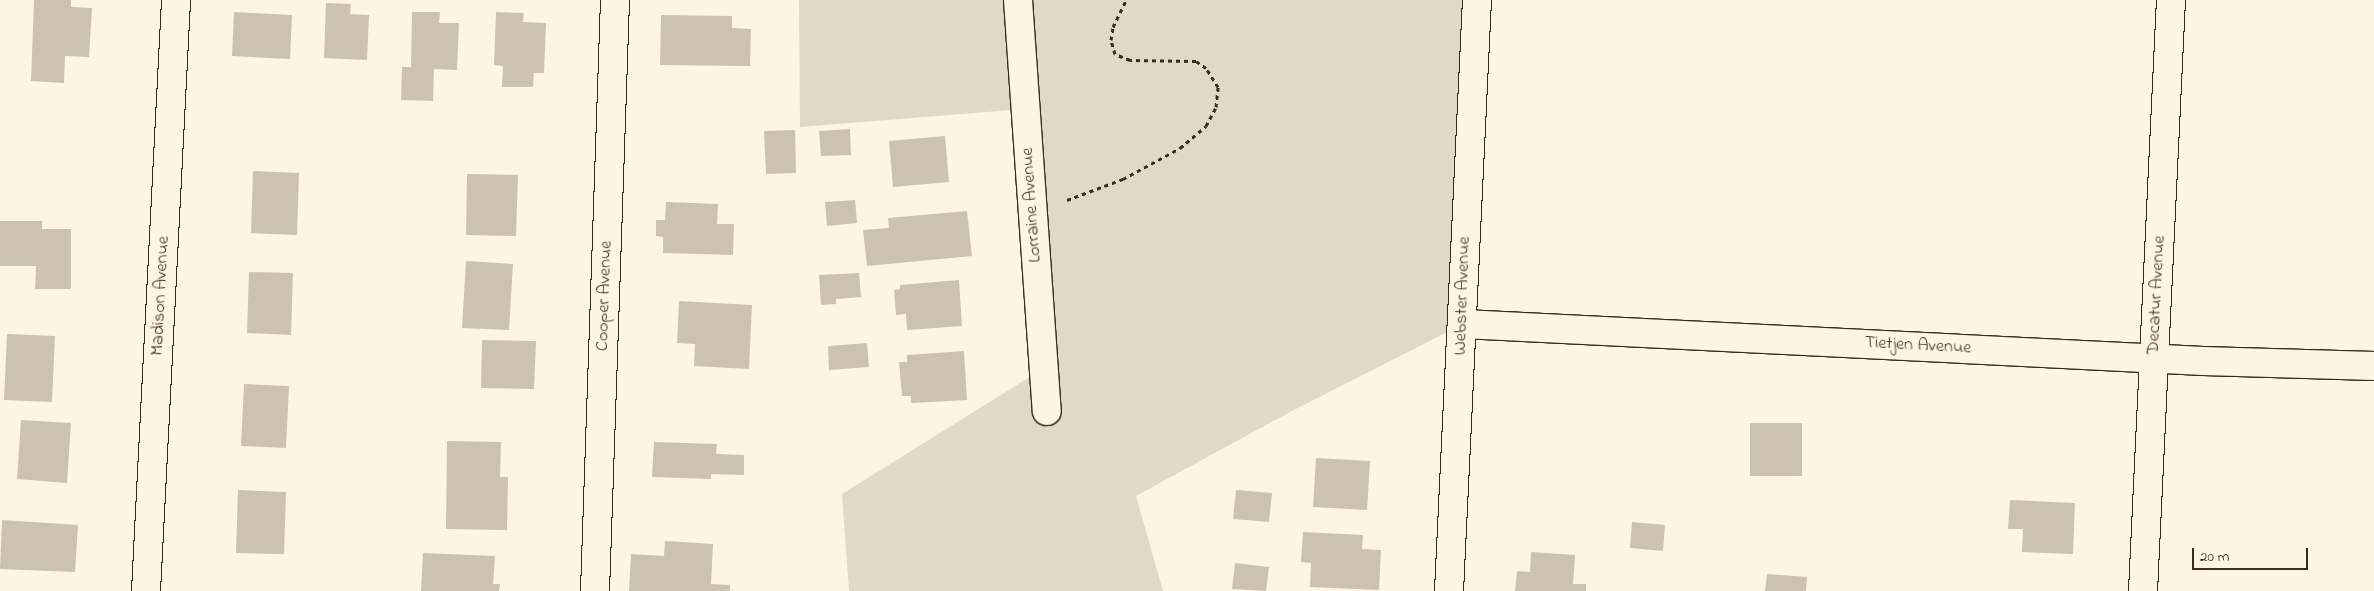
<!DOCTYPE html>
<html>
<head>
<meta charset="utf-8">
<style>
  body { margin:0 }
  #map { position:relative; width:2374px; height:591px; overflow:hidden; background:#fcf5e5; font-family:"Indie Flower",sans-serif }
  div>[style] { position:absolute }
  .green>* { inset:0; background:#e0d8c8 }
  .building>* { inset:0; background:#ccc2b3 }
  .path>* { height:3px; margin-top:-1.5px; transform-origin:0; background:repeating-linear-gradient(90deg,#3b2a1e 0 4px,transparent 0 8px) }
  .roads { filter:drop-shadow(1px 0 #3b2a1e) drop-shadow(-1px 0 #3b2a1e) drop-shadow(0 1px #3b2a1e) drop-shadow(0 -1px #3b2a1e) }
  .minor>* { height:28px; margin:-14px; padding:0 14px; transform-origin:14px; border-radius:14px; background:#fcf5e5 }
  span { translate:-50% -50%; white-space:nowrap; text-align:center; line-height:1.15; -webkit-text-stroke:4.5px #fcf5e5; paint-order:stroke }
  .street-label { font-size:18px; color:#3b2a1e }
  .scale { position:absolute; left:2192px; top:548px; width:116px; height:22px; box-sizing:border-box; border:2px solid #3b2a1e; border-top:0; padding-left:6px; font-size:15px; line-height:18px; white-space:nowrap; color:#3b2a1e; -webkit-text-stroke:4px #fcf5e5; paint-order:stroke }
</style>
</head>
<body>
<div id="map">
  <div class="green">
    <div style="clip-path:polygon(799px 0,1477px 0,1463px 324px,1290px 412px,1136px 496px,1163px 591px,849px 591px,842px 494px,1044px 368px,1025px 109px,800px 127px)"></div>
  </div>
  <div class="building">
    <div style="clip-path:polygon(34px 0,71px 0,71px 7px,92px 8px,89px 57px,65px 56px,64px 83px,31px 81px)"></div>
    <div style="clip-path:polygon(326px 3px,351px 4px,350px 14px,369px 15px,367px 60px,324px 58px)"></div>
    <div style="clip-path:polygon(234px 12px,292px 15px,290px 59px,232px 56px)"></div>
    <div style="clip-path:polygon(412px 12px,440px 12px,439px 23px,459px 23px,457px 70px,434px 69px,433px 101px,401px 100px,402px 67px,411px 67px)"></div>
    <div style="clip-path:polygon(496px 12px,524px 13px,523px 22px,546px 23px,544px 73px,534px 73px,533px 87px,502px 87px,503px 66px,494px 65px)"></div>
    <div style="clip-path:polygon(661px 15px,732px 16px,732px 28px,751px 29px,750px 66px,660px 65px)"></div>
    <div style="clip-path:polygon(850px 129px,851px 155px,821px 156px,819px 131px)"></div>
    <div style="clip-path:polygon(795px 130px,796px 173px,766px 174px,764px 131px)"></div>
    <div style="clip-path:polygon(945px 136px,949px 182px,893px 187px,889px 141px)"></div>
    <div style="clip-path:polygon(253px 171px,299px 173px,297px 235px,251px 233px)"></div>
    <div style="clip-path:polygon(467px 174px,518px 175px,516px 236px,466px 235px)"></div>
    <div style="clip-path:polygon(855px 200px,857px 223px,827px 226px,825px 202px)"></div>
    <div style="clip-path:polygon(666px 202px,718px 204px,717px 224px,734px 224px,733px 255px,663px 253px,663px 237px,656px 236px,656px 220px,665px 220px)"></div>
    <div style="clip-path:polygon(967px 211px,972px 256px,867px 266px,863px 230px,889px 228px,888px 218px)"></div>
    <div style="clip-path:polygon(0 221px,42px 221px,42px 229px,71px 229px,71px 289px,35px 289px,36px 266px,0 266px)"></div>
    <div style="clip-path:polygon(466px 261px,513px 264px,509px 330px,462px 328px)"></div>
    <div style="clip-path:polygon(249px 272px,293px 273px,291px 335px,247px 333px)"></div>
    <div style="clip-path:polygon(859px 273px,861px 297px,836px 299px,836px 304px,821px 305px,819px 275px)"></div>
    <div style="clip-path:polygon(959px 280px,962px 326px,907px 330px,906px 314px,896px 315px,894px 290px,900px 289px,900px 285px)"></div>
    <div style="clip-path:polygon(679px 301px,752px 305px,749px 369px,694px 366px,695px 344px,677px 343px)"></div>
    <div style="clip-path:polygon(7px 334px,55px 336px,52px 402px,4px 400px)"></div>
    <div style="clip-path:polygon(482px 340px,536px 341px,534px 389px,481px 388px)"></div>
    <div style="clip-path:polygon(867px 343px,869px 367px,829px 370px,828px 346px)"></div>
    <div style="clip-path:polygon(964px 351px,967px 400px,911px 403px,911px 396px,902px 396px,899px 362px,907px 362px,907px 355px)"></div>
    <div style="clip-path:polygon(244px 384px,289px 386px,286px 448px,241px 446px)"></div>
    <div style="clip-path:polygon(21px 420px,71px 423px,67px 483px,17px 479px)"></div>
    <div style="clip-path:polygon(1750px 423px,1802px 423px,1802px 476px,1750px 476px)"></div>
    <div style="clip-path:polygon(447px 441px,501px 442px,500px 477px,508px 477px,507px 530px,446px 529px)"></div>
    <div style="clip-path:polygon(654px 442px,717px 444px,716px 454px,744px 455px,744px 475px,711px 474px,711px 479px,652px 477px)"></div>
    <div style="clip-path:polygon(1316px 458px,1370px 461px,1367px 510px,1313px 507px)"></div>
    <div style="clip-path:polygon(238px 490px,286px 492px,284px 554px,236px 553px)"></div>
    <div style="clip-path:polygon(1236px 490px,1272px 493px,1269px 522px,1233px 519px)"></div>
    <div style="clip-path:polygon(2010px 500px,2075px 503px,2073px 554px,2022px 552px,2023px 529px,2008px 529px)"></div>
    <div style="clip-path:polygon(2px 520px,78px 525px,75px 572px,0 569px)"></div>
    <div style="clip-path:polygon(1632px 522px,1665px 525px,1663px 551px,1630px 548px)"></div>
    <div style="clip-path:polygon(1303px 532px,1363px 535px,1362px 549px,1381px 550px,1379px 590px,1310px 587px,1311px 563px,1301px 562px)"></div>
    <div style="clip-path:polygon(665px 541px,713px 544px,711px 584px,730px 585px,730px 591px,629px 591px,631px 554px,664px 556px)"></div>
    <div style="clip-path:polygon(1531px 552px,1575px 555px,1573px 584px,1586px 584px,1586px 591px,1515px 591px,1517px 571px,1530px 572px)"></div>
    <div style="clip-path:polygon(423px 553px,495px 556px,493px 584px,500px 584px,499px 591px,421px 591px)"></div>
    <div style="clip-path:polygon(1235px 563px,1269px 567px,1266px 591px,1232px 589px)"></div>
    <div style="clip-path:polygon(1767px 574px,1807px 577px,1806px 591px,1765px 591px)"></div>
  </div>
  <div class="path">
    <div style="left:1067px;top:200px;width:60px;rotate:-20.6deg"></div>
    <div style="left:1123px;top:179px;width:65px;rotate:-28.5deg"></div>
    <div style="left:1180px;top:148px;width:34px;rotate:-40deg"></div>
    <div style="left:1206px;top:126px;width:21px;rotate:-62deg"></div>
    <div style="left:1216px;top:107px;width:20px;rotate:-84deg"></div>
    <div style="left:1218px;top:87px;width:22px;rotate:-122deg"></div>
    <div style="left:1206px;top:68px;width:12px;rotate:-145deg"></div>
    <div style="left:1196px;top:61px;width:66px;rotate:-179.1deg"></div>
    <div style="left:1130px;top:60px;width:16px;rotate:-158deg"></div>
    <div style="left:1115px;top:54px;width:15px;rotate:-106deg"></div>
    <div style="left:1111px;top:40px;width:13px;rotate:-81deg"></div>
    <div style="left:1113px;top:27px;width:30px;rotate:-64deg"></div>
  </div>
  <div class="roads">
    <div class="minor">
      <div style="left:1018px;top:0;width:412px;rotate:86deg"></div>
      <div style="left:1463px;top:324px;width:741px;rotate:2.86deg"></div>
      <div style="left:2203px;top:361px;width:171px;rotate:1.7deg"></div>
      <div style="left:146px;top:591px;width:592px;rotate:-87.09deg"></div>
      <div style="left:595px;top:591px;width:591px;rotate:-88.06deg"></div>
      <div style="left:1449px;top:591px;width:592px;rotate:-87.29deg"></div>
      <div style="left:2143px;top:591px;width:592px;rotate:-87.29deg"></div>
    </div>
  </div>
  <div class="street-label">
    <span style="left:1032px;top:205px;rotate:-94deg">Lorraine Avenue</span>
    <span style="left:2157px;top:295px;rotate:-87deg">Decatur Avenue</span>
    <span style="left:161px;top:296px;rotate:-87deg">Madison Avenue</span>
    <span style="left:605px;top:296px;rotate:-88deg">Cooper Avenue</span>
    <span style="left:1463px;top:296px;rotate:-88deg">Webster Avenue</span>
    <span style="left:1918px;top:346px;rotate:3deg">Tietjen Avenue</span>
  </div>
  <div class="scale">20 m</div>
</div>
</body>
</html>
